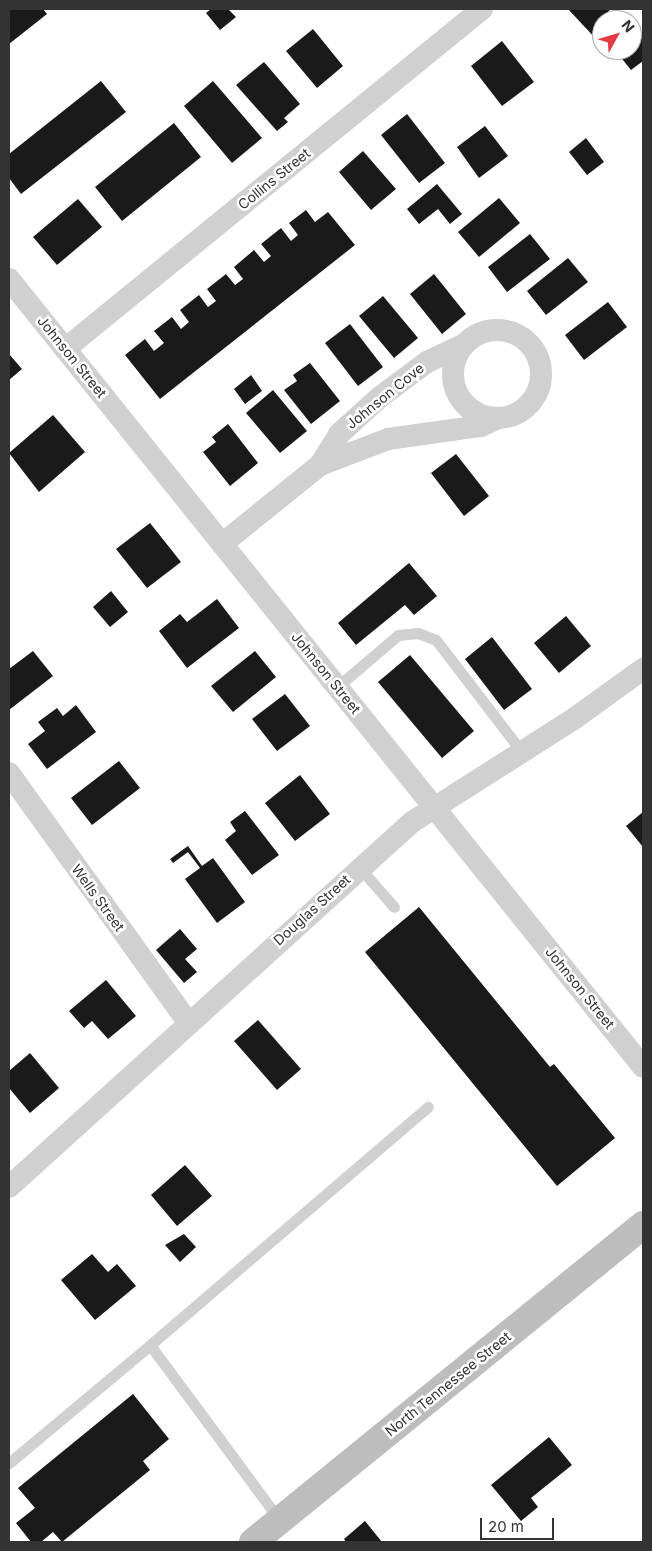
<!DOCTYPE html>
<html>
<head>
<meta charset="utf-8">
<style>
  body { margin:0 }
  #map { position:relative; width:652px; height:1551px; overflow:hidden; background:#fff; font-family:Inter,sans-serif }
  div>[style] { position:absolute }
  .building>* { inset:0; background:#1a1a1a }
  .service>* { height:11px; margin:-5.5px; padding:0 5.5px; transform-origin:5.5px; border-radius:5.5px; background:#d0d0d0 }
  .minor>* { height:22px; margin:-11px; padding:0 11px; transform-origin:11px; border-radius:11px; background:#d0d0d0 }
  .minor>.ring { margin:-11px; padding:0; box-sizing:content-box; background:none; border:22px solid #d0d0d0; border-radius:50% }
  .secondary>* { height:28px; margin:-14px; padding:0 14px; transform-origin:14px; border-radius:14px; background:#bdbdbd }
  span { translate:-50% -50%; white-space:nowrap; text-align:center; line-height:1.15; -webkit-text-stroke:5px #fff; paint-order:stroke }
  .street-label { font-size:14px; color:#333 }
  .frame { position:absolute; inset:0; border:10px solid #333; pointer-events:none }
  .north { position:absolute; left:592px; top:10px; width:50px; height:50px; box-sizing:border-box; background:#fff; border:1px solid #adadad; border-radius:50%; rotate:51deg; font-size:14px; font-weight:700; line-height:20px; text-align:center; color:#333 }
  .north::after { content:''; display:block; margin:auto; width:18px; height:22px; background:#e63946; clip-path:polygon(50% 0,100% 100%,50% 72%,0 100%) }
  .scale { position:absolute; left:480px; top:1518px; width:74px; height:22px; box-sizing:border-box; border:2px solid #333; border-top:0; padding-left:6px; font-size:15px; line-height:18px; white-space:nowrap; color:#333; -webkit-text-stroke:4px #fff; paint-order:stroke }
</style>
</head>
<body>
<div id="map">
  <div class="building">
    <div style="clip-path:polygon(9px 9px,43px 9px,47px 14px,9px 44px)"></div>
    <div style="clip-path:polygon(211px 9px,228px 9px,236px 17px,220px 30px,206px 13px)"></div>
    <div style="clip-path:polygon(568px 9px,611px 9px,599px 20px,602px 34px,596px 39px)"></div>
    <div style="clip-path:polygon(313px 29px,343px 66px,317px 88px,286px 51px)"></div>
    <div style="clip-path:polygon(637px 29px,643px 37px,643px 61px,631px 70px,615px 50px,632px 50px,632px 33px)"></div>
    <div style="clip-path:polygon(502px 41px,534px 82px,502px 106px,471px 66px)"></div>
    <div style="clip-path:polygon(264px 62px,300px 104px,284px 118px,288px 122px,277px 131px,236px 85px)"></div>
    <div style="clip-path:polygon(101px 81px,126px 112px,21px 194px,9px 178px,9px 154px)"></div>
    <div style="clip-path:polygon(213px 81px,262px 138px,232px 163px,184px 106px)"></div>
    <div style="clip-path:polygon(407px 114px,445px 163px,419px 183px,381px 135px)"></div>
    <div style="clip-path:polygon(174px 123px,201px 157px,122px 221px,95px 187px)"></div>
    <div style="clip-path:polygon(485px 126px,508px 156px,479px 178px,457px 147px)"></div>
    <div style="clip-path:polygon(586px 138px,604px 162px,587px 175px,569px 152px)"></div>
    <div style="clip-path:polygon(363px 151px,396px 189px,371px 210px,339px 172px)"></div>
    <div style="clip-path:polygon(437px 184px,462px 214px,450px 224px,438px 209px,419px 224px,407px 209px)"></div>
    <div style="clip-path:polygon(499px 198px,520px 223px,479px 257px,458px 232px)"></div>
    <div style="clip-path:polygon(78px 199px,102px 227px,57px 265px,33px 237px)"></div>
    <div style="clip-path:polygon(306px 210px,315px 222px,328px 212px,355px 245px,160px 399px,125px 355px,145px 339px,154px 351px,164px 343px,154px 331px,172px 317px,181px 329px,189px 322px,180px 310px,199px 295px,208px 307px,216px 301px,207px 289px,226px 274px,235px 285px,243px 279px,234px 267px,254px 250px,264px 262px,271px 256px,261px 244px,281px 228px,291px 241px,298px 235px,289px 223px)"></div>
    <div style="clip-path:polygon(530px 234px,550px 259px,507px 292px,488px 267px)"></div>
    <div style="clip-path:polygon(568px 258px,588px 282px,546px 315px,527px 291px)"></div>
    <div style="clip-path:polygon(434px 274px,466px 314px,442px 334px,410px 294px)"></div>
    <div style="clip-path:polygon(383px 296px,418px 338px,394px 358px,359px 316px)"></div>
    <div style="clip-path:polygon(608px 302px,627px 327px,584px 360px,565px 335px)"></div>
    <div style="clip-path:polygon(350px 324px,383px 367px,358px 386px,325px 343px)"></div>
    <div style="clip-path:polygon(9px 354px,22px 369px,9px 380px)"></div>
    <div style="clip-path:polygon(310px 363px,340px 401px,311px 424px,284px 390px,297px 381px,293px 375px)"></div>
    <div style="clip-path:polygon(251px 375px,262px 391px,245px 404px,234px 389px)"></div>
    <div style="clip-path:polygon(273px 390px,307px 431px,280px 453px,246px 413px)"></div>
    <div style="clip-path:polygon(53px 415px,85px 452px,39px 492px,9px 453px)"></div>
    <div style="clip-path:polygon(228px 424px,258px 463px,230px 486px,203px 452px,216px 442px,212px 437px)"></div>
    <div style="clip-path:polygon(456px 454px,489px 496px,464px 516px,431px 473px)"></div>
    <div style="clip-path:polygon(150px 523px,181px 562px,147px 588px,116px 549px)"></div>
    <div style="clip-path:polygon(409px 563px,437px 596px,414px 615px,405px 605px,356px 645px,338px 623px)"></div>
    <div style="clip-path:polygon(111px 591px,128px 612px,110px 627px,93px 607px)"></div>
    <div style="clip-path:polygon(217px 599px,239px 628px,187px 668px,159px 631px,180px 614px,187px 622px)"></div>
    <div style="clip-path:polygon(566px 616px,591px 646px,559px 673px,534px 643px)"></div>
    <div style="clip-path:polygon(492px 637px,532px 689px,504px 710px,465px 659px)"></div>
    <div style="clip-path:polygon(33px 651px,53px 676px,9px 710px,9px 669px)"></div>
    <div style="clip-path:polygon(255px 651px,276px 677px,233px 712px,211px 686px)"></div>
    <div style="clip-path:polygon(410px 655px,474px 731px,442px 758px,378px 682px)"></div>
    <div style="clip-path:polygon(285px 694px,310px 726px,277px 751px,252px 719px)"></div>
    <div style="clip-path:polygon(76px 705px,96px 732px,47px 769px,28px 744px,45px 731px,38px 722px,57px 708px,63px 716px)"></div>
    <div style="clip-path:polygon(119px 761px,140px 788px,92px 825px,71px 798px)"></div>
    <div style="clip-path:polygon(300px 775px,330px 814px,295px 841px,265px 803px)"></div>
    <div style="clip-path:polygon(245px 811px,279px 855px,252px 875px,225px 840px,236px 831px,230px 822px)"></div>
    <div style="clip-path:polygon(643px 812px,643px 847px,626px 826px)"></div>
    <div style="clip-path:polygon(188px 846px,202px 866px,213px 858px,245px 902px,217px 923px,185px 879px,200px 868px,188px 852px,173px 863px,170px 859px)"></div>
    <div style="clip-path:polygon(419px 907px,550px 1067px,554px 1064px,615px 1138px,557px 1186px,365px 952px)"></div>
    <div style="clip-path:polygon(180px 929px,197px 949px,185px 959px,197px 972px,184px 983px,156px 950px)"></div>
    <div style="clip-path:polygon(106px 980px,136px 1016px,108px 1039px,92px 1021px,84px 1028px,69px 1011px)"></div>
    <div style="clip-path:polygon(258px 1020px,301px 1069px,277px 1090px,234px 1041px)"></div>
    <div style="clip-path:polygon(30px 1053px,59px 1088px,30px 1113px,9px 1088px,9px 1071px)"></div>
    <div style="clip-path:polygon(185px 1165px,212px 1196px,177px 1226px,151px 1195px)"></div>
    <div style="clip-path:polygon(184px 1234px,196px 1247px,180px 1262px,165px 1245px)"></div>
    <div style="clip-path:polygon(92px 1254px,108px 1272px,117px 1264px,136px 1286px,95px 1320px,61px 1280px)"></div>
    <div style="clip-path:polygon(133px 1394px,169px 1439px,143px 1461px,150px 1470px,62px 1542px,53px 1532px,41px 1542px,31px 1542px,16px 1523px,35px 1508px,18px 1488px)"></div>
    <div style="clip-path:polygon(549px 1437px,572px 1465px,531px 1498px,538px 1507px,521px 1521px,491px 1485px)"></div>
    <div style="clip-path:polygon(365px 1521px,382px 1542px,346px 1542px,344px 1539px)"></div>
  </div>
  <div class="service">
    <div style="left:337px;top:687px;width:80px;rotate:-40.4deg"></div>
    <div style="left:398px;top:635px;width:20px;rotate:-6deg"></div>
    <div style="left:418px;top:633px;width:19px;rotate:21deg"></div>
    <div style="left:436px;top:640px;width:141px;rotate:52.5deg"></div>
    <div style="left:359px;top:867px;width:53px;rotate:48.8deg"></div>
    <div style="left:150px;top:1345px;width:366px;rotate:-40.6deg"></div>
    <div style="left:9px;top:1463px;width:184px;rotate:-39.9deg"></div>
    <div style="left:150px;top:1345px;width:219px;rotate:53.5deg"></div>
  </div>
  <div class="minor">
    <div style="left:9px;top:279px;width:1011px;rotate:51.18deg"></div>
    <div class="ring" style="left:453px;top:330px;width:66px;height:66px"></div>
    <div style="left:65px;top:349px;width:538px;rotate:-39.19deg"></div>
    <div style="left:320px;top:465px;width:73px;rotate:-20.9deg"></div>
    <div style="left:388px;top:439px;width:94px;rotate:-8deg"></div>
    <div style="left:481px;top:426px;width:19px;rotate:-25deg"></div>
    <div style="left:222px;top:544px;width:126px;rotate:-38.9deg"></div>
    <div style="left:320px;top:465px;width:36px;rotate:-58deg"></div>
    <div style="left:339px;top:434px;width:55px;rotate:-42.1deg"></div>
    <div style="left:380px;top:397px;width:59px;rotate:-36.7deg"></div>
    <div style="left:427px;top:362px;width:42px;rotate:-25.3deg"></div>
    <div style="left:9px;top:773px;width:307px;rotate:54.3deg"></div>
    <div style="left:9px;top:1187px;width:544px;rotate:-42.17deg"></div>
    <div style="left:412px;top:822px;width:193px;rotate:-32.5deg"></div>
    <div style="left:575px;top:718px;width:84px;rotate:-35.8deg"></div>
  </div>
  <div class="secondary">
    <div style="left:253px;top:1542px;width:503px;rotate:-39.1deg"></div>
  </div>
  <div class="street-label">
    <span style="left:274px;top:179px;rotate:-39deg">Collins Street</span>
    <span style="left:72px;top:357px;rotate:51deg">Johnson Street</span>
    <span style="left:385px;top:396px;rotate:-39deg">Johnson Cove</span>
    <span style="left:326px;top:673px;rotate:51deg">Johnson Street</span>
    <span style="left:98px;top:898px;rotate:54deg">Wells Street</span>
    <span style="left:312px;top:910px;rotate:-42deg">Douglas Street</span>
    <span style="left:580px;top:988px;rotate:51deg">Johnson Street</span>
    <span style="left:448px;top:1384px;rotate:-39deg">North Tennessee Street</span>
  </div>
  <div class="frame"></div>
  <div class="north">N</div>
  <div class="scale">20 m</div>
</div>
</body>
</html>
